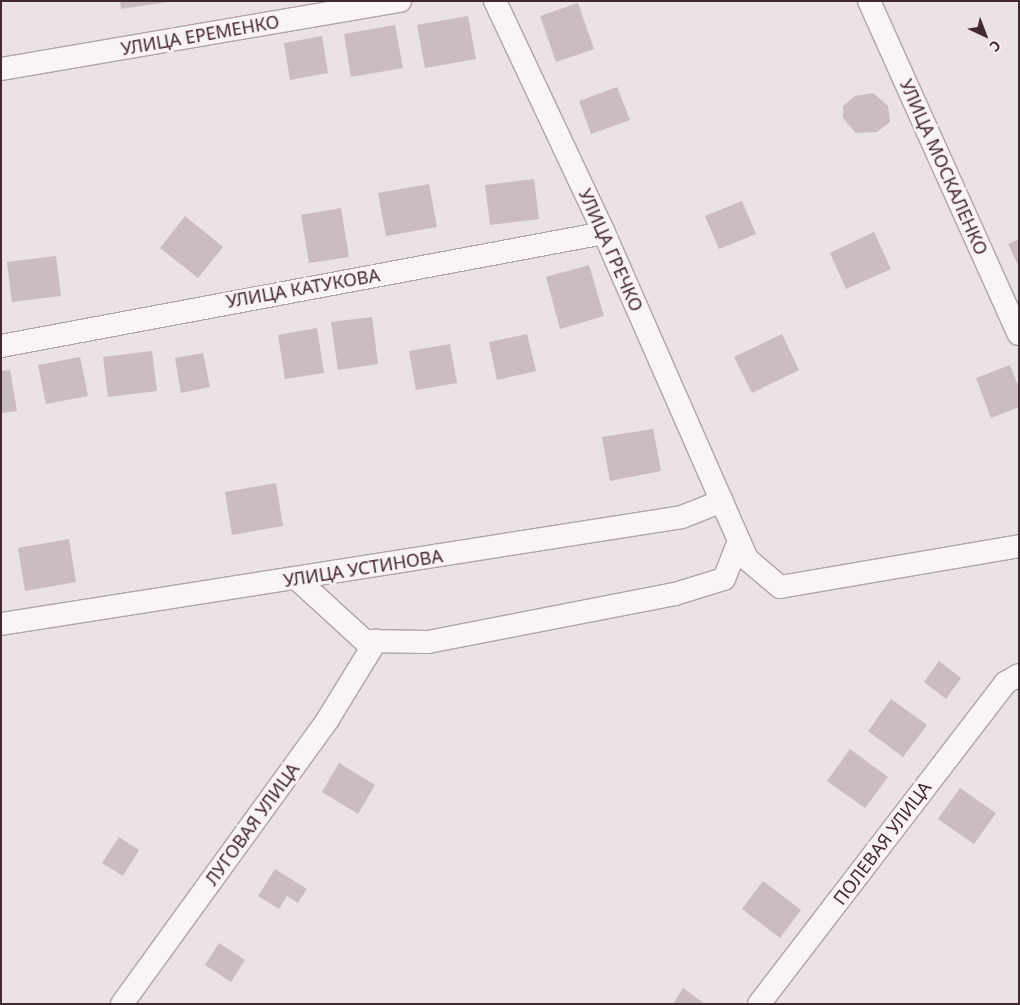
<!DOCTYPE html>
<html>
<head>
<meta charset="utf-8">
<style>
  body { margin:0 }
  #map { position:relative; width:1020px; height:1005px; overflow:hidden; background:#eae2e4; font-family:"Noto Sans",sans-serif }
  div>[style] { position:absolute }
  .building>* { inset:0; background:#cabcc0 }
  .roads { filter:drop-shadow(1px 0 #b1a3a7) drop-shadow(-1px 0 #b1a3a7) drop-shadow(0 1px #b1a3a7) drop-shadow(0 -1px #b1a3a7) }
  .minor>* { height:22px; margin:-11px; padding:0 11px; transform-origin:11px; border-radius:11px; background:#f9f5f6 }
  span { translate:-50% -50%; white-space:nowrap; text-align:center; line-height:1.15; -webkit-text-stroke:5px #f8f2f3; paint-order:stroke }
  .street-label { font-size:18px; color:#432930 }
  .frame { position:absolute; inset:0; border:2px solid #432930; pointer-events:none }
  .north { position:absolute; left:960px; top:10px; width:50px; height:50px; -webkit-text-stroke:4px #f8f2f3; paint-order:stroke; rotate:137deg; font-size:14px; font-weight:700; line-height:20px; text-align:center; color:#432930 }
  .north::after { content:''; display:block; margin:auto; width:18px; height:22px; background:#432930; clip-path:polygon(50% 0,100% 100%,50% 72%,0 100%) }
</style>
</head>
<body>
<div id="map">
  <div class="building">
    <div style="clip-path:polygon(120px 1px,168px 1px,168px 2px,121px 9px)"></div>
    <div style="clip-path:polygon(578px 3px,594px 49px,556px 62px,540px 16px)"></div>
    <div style="clip-path:polygon(468px 16px,476px 59px,425px 68px,417px 25px)"></div>
    <div style="clip-path:polygon(395px 25px,403px 68px,351px 77px,344px 34px)"></div>
    <div style="clip-path:polygon(322px 36px,328px 73px,290px 80px,284px 43px)"></div>
    <div style="clip-path:polygon(617px 87px,630px 120px,591px 134px,579px 101px)"></div>
    <div style="clip-path:polygon(873px 93px,888px 106px,890px 122px,877px 132px,856px 133px,843px 118px,843px 106px,855px 96px)"></div>
    <div style="clip-path:polygon(534px 179px,539px 219px,490px 225px,485px 185px)"></div>
    <div style="clip-path:polygon(429px 184px,437px 227px,386px 236px,378px 193px)"></div>
    <div style="clip-path:polygon(742px 201px,756px 234px,719px 249px,705px 216px)"></div>
    <div style="clip-path:polygon(341px 208px,349px 257px,309px 263px,301px 215px)"></div>
    <div style="clip-path:polygon(185px 216px,223px 247px,198px 278px,160px 248px)"></div>
    <div style="clip-path:polygon(874px 232px,891px 269px,846px 289px,830px 253px)"></div>
    <div style="clip-path:polygon(1019px 239px,1019px 267px,1008px 244px)"></div>
    <div style="clip-path:polygon(56px 256px,61px 296px,12px 302px,7px 262px)"></div>
    <div style="clip-path:polygon(589px 265px,604px 316px,560px 329px,546px 277px)"></div>
    <div style="clip-path:polygon(372px 317px,378px 364px,338px 370px,331px 322px)"></div>
    <div style="clip-path:polygon(317px 328px,324px 373px,285px 379px,278px 335px)"></div>
    <div style="clip-path:polygon(527px 334px,536px 371px,497px 380px,489px 342px)"></div>
    <div style="clip-path:polygon(782px 334px,799px 370px,752px 393px,734px 357px)"></div>
    <div style="clip-path:polygon(450px 344px,457px 383px,416px 390px,409px 351px)"></div>
    <div style="clip-path:polygon(152px 351px,157px 391px,108px 397px,103px 357px)"></div>
    <div style="clip-path:polygon(203px 353px,210px 387px,181px 393px,175px 358px)"></div>
    <div style="clip-path:polygon(80px 357px,88px 396px,46px 404px,38px 365px)"></div>
    <div style="clip-path:polygon(1010px 365px,1019px 388px,1019px 407px,991px 418px,976px 378px)"></div>
    <div style="clip-path:polygon(10px 370px,17px 411px,1px 413px,1px 371px)"></div>
    <div style="clip-path:polygon(653px 429px,661px 471px,610px 481px,602px 437px)"></div>
    <div style="clip-path:polygon(276px 483px,283px 526px,232px 535px,225px 492px)"></div>
    <div style="clip-path:polygon(69px 539px,76px 582px,25px 591px,18px 548px)"></div>
    <div style="clip-path:polygon(939px 661px,961px 678px,946px 699px,924px 682px)"></div>
    <div style="clip-path:polygon(891px 699px,927px 725px,903px 757px,868px 731px)"></div>
    <div style="clip-path:polygon(850px 749px,888px 777px,865px 808px,827px 781px)"></div>
    <div style="clip-path:polygon(339px 763px,375px 785px,358px 814px,322px 792px)"></div>
    <div style="clip-path:polygon(960px 788px,996px 813px,974px 844px,938px 819px)"></div>
    <div style="clip-path:polygon(119px 837px,139px 850px,123px 876px,102px 863px)"></div>
    <div style="clip-path:polygon(275px 869px,307px 889px,298px 903px,287px 896px,279px 909px,258px 896px)"></div>
    <div style="clip-path:polygon(763px 881px,801px 910px,780px 938px,742px 909px)"></div>
    <div style="clip-path:polygon(219px 943px,245px 960px,231px 982px,205px 965px)"></div>
    <div style="clip-path:polygon(683px 988px,705px 1004px,673px 1004px)"></div>
  </div>
  <div class="roads">
    <div class="minor">
      <div style="left:495px;top:1px;width:256px;rotate:64.8deg"></div>
      <div style="left:604px;top:233px;width:356px;rotate:66.3deg"></div>
      <div style="left:747px;top:559px;width:43px;rotate:40.3deg"></div>
      <div style="left:780px;top:587px;width:242px;rotate:-9.7deg"></div>
      <div style="left:869px;top:1px;width:365px;rotate:65.8deg"></div>
      <div style="left:1px;top:69px;width:405px;rotate:-9.7deg"></div>
      <div style="left:1px;top:346px;width:613px;rotate:-10.61deg"></div>
      <div style="left:297px;top:579px;width:92px;rotate:42.4deg"></div>
      <div style="left:365px;top:641px;width:63px;rotate:0.9deg"></div>
      <div style="left:428px;top:642px;width:252px;rotate:-11deg"></div>
      <div style="left:675px;top:594px;width:51px;rotate:-17deg"></div>
      <div style="left:724px;top:579px;width:41px;rotate:-68.5deg"></div>
      <div style="left:1px;top:624px;width:689px;rotate:-8.93deg"></div>
      <div style="left:682px;top:517px;width:43px;rotate:-21.8deg"></div>
      <div style="left:122px;top:1004px;width:352px;rotate:-54.1deg"></div>
      <div style="left:328px;top:719px;width:92px;rotate:-58.4deg"></div>
      <div style="left:759px;top:1004px;width:404px;rotate:-52.5deg"></div>
      <div style="left:1005px;top:683px;width:16px;rotate:-30deg"></div>
    </div>
  </div>
  <div class="street-label">
    <span style="left:200px;top:35px;rotate:-10deg">УЛИЦА ЕРЕМЕНКО</span>
    <span style="left:944px;top:167px;rotate:66deg">УЛИЦА МОСКАЛЕНКО</span>
    <span style="left:611px;top:250px;rotate:66deg">УЛИЦА ГРЕЧКО</span>
    <span style="left:303px;top:288px;rotate:-10deg">УЛИЦА КАТУКОВА</span>
    <span style="left:363px;top:568px;rotate:-9deg">УЛИЦА УСТИНОВА</span>
    <span style="left:252px;top:824px;rotate:-54deg">ЛУГОВАЯ УЛИЦА</span>
    <span style="left:882px;top:843px;rotate:-53deg">ПОЛЕВАЯ УЛИЦА</span>
  </div>
  <div class="frame"></div>
  <div class="north">С</div>
</div>
</body>
</html>
